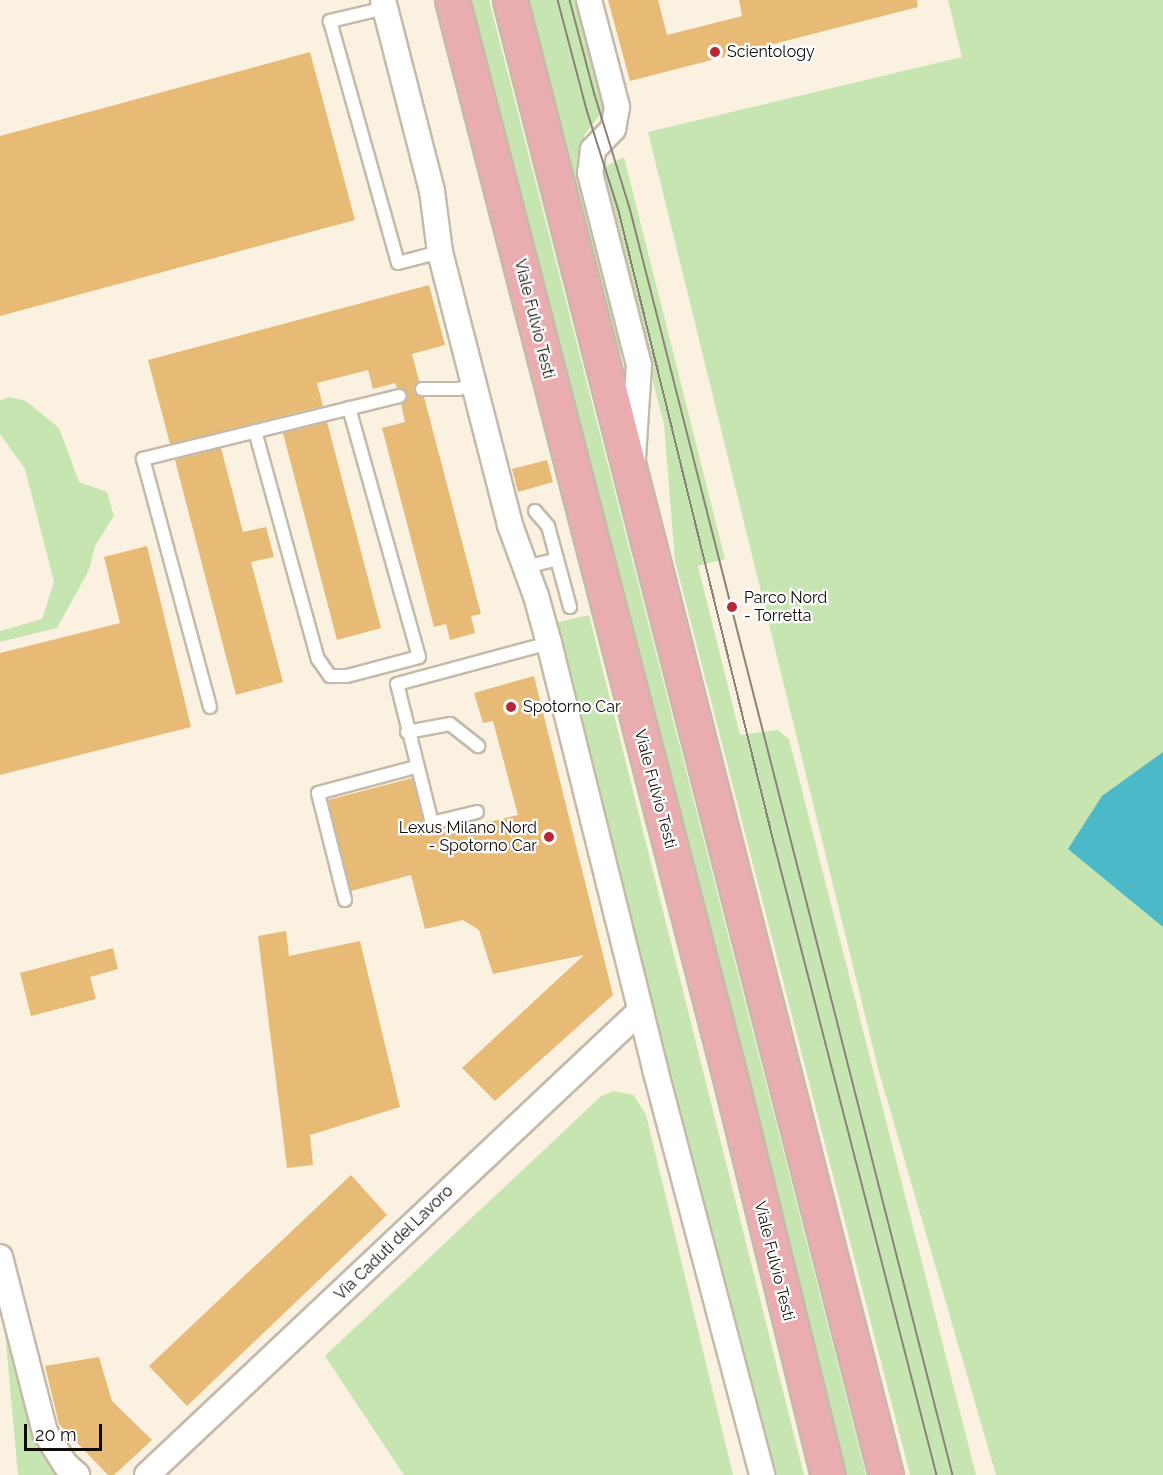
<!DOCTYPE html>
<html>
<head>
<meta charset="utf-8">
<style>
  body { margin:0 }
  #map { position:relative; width:1163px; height:1475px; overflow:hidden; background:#fbf1e1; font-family:Raleway,sans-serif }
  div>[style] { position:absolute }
  .green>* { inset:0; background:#c7e5b1 }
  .water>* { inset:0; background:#4cb9c9 }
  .building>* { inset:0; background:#e7bb76 }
  .roads { filter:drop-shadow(2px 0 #c4baaa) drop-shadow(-2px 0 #c4baaa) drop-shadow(0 2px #c4baaa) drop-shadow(0 -2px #c4baaa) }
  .lane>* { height:12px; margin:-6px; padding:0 6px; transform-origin:6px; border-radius:6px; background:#fff }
  .street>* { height:24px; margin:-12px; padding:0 12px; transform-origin:12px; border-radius:12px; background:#fff }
  .primary>* { height:33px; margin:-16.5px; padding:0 16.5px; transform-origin:16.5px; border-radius:16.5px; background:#e9acaf }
  .tram>* { height:1.5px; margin:-0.75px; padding:0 0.75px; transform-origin:0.75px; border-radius:0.75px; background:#8a8378 }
  .dots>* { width:16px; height:16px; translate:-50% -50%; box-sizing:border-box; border:3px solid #fff; border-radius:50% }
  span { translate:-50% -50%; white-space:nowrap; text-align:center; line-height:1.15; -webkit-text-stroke:4.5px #fff; paint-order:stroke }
  .poi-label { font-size:16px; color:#100c07 }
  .left { translate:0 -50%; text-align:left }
  .right { translate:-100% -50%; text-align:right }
  .street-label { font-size:16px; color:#100c07 }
  .scale { position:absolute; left:24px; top:1424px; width:78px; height:27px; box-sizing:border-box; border:3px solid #100c07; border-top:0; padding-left:8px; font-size:18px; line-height:21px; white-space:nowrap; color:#100c07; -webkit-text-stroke:4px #fff; paint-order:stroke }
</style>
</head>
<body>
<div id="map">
  <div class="green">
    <div style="clip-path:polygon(471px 0,489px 0,866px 1475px,847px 1475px)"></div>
    <div style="clip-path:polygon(529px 0,579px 0,605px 108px,585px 134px,577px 159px,627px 353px,619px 355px)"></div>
    <div style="clip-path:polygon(948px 0,1163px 0,1163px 1475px,996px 1475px,879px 1072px,648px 132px,962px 57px)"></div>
    <div style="clip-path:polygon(624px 157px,725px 559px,698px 566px,740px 735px,778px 730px,789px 739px,976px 1475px,910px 1475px,675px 561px,664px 424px,600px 179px,600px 169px)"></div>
    <div style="clip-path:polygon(10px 397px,26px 401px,59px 428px,79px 482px,107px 492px,114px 516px,95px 546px,89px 570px,57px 628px,0 642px,0 631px,42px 619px,54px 582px,25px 469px,0 434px,0 400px)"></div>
    <div style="clip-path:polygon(589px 615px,804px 1475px,771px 1475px,554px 623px)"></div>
    <div style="clip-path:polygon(613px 1091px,634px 1095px,646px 1115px,733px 1475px,404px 1475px,325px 1356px,600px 1097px)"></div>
    <div style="clip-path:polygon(3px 1310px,63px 1475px,18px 1475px)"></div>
  </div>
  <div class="water">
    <div style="clip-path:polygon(1163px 752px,1163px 927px,1068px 849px,1102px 796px)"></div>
  </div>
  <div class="building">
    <div style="clip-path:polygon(608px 0,658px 0,667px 35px,742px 16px,739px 0,917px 0,918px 7px,630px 81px)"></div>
    <div style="clip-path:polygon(310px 52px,355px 220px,0 316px,0 136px)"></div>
    <div style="clip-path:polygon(429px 285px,445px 345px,412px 354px,419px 381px,414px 390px,417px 396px,424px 397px,481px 614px,471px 616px,475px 633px,450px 640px,446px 624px,434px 627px,382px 428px,405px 422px,401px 404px,407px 398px,404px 390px,397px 388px,395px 383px,373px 389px,368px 370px,317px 383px,323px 406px,170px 444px,148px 360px)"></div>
    <div style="clip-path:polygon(327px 422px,381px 628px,337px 640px,283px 433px)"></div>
    <div style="clip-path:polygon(221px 448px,243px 532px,266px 527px,274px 557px,251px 562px,283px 682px,236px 695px,175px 460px)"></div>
    <div style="clip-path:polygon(547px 460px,553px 482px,518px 492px,512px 469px)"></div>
    <div style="clip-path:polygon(147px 546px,191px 727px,0 775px,0 653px,120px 623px,104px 557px)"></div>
    <div style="clip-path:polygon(534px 676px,613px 995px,495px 1101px,462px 1068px,584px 955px,493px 974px,479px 930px,463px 920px,425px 929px,411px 875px,351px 891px,328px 800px,412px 778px,429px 836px,518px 815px,493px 721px,483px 723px,474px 693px)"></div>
    <div style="clip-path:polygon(286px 931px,289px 956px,360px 941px,400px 1107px,310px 1135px,313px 1165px,287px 1168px,258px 936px)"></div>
    <div style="clip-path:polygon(113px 948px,118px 969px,90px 977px,96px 999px,31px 1016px,20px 973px)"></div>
    <div style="clip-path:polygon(351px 1175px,387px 1215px,187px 1406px,149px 1366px)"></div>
    <div style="clip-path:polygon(99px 1357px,112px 1401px,152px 1440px,114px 1475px,108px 1475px,59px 1424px,45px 1366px)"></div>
  </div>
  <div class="roads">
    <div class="lane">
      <div style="left:385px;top:8px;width:57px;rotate:166.7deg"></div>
      <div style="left:330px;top:21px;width:251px;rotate:74.3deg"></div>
      <div style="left:398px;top:263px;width:43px;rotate:-14.7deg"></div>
      <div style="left:422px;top:389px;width:37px"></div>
      <div style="left:459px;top:389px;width:17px;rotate:-17deg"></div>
      <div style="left:255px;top:431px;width:237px;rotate:74.6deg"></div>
      <div style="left:318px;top:659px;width:21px;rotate:55deg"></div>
      <div style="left:330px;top:676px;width:17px"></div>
      <div style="left:347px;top:676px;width:74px;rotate:-14.8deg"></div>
      <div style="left:419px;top:657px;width:259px;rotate:-105.7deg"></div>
      <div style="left:535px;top:511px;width:20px;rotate:49deg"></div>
      <div style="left:548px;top:526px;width:84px;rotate:74.8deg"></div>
      <div style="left:526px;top:567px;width:32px;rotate:-14deg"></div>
      <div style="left:210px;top:707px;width:257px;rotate:-105.1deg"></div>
      <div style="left:143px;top:459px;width:264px;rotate:-13.8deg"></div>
      <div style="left:407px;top:732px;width:44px;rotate:-10.5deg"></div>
      <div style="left:450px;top:724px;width:36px;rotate:38deg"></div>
      <div style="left:477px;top:812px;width:46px;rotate:166.3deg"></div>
      <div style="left:432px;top:823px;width:143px;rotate:-104.1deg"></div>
      <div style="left:397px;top:684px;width:157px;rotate:-15.1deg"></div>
      <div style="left:345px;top:900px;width:110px;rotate:-104.2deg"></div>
      <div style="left:318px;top:793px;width:101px;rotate:-14.9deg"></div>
    </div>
    <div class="street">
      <div style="left:383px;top:0;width:197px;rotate:75.6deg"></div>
      <div style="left:432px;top:191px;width:62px;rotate:82.5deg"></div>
      <div style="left:440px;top:252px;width:282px;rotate:75.6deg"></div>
      <div style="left:510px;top:525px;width:76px;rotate:69.9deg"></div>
      <div style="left:536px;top:596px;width:49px;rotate:74.5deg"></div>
      <div style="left:549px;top:643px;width:439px;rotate:76deg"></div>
      <div style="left:655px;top:1069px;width:420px;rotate:75.2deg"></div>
      <div style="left:589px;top:0;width:111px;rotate:75.3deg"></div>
      <div style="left:617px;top:107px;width:22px;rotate:100deg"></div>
      <div style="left:613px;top:129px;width:29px;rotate:134deg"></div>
      <div style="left:593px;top:150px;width:23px;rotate:97deg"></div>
      <div style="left:590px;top:173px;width:198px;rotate:75.7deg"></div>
      <div style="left:639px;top:365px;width:93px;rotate:93.7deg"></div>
      <div style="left:0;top:1257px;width:181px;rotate:75.6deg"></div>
      <div style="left:45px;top:1432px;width:39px;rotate:58deg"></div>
      <div style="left:66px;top:1465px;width:15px;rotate:42deg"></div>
      <div style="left:147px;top:1475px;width:677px;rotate:-43.26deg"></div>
    </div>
    <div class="primary">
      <div style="left:452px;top:0;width:1112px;rotate:75.53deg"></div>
      <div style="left:730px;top:1077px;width:410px;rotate:76.2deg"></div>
      <div style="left:510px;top:0;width:1522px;rotate:75.7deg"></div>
    </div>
  </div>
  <div class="tram">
    <div style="left:558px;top:0;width:114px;rotate:75.2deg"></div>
    <div style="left:587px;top:110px;width:106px;rotate:72.4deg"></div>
    <div style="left:619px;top:211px;width:650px;rotate:76.2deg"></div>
    <div style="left:774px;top:842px;width:654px;rotate:75.56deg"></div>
    <div style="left:570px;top:0;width:98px;rotate:75.3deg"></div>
    <div style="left:595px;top:95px;width:118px;rotate:72.8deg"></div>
    <div style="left:630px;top:208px;width:1308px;rotate:75.7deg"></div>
  </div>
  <div class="dots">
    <div style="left:715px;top:52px;background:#b82738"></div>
    <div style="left:732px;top:607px;background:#b82738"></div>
    <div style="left:511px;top:707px;background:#b82738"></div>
    <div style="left:549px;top:837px;background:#b82738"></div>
  </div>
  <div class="poi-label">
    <span class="left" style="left:727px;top:52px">Scientology</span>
    <span class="left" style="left:744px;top:607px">Parco Nord<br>- Torretta</span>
    <span class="left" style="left:523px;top:707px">Spotorno Car</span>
    <span class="right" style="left:537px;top:837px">Lexus Milano Nord<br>- Spotorno Car</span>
  </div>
  <div class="street-label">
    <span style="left:534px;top:319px;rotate:76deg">Viale Fulvio Testi</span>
    <span style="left:655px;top:789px;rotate:75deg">Viale Fulvio Testi</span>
    <span style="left:394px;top:1243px;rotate:-44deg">Via Caduti del Lavoro</span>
    <span style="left:774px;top:1261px;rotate:76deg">Viale Fulvio Testi</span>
  </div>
  <div class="scale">20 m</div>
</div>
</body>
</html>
